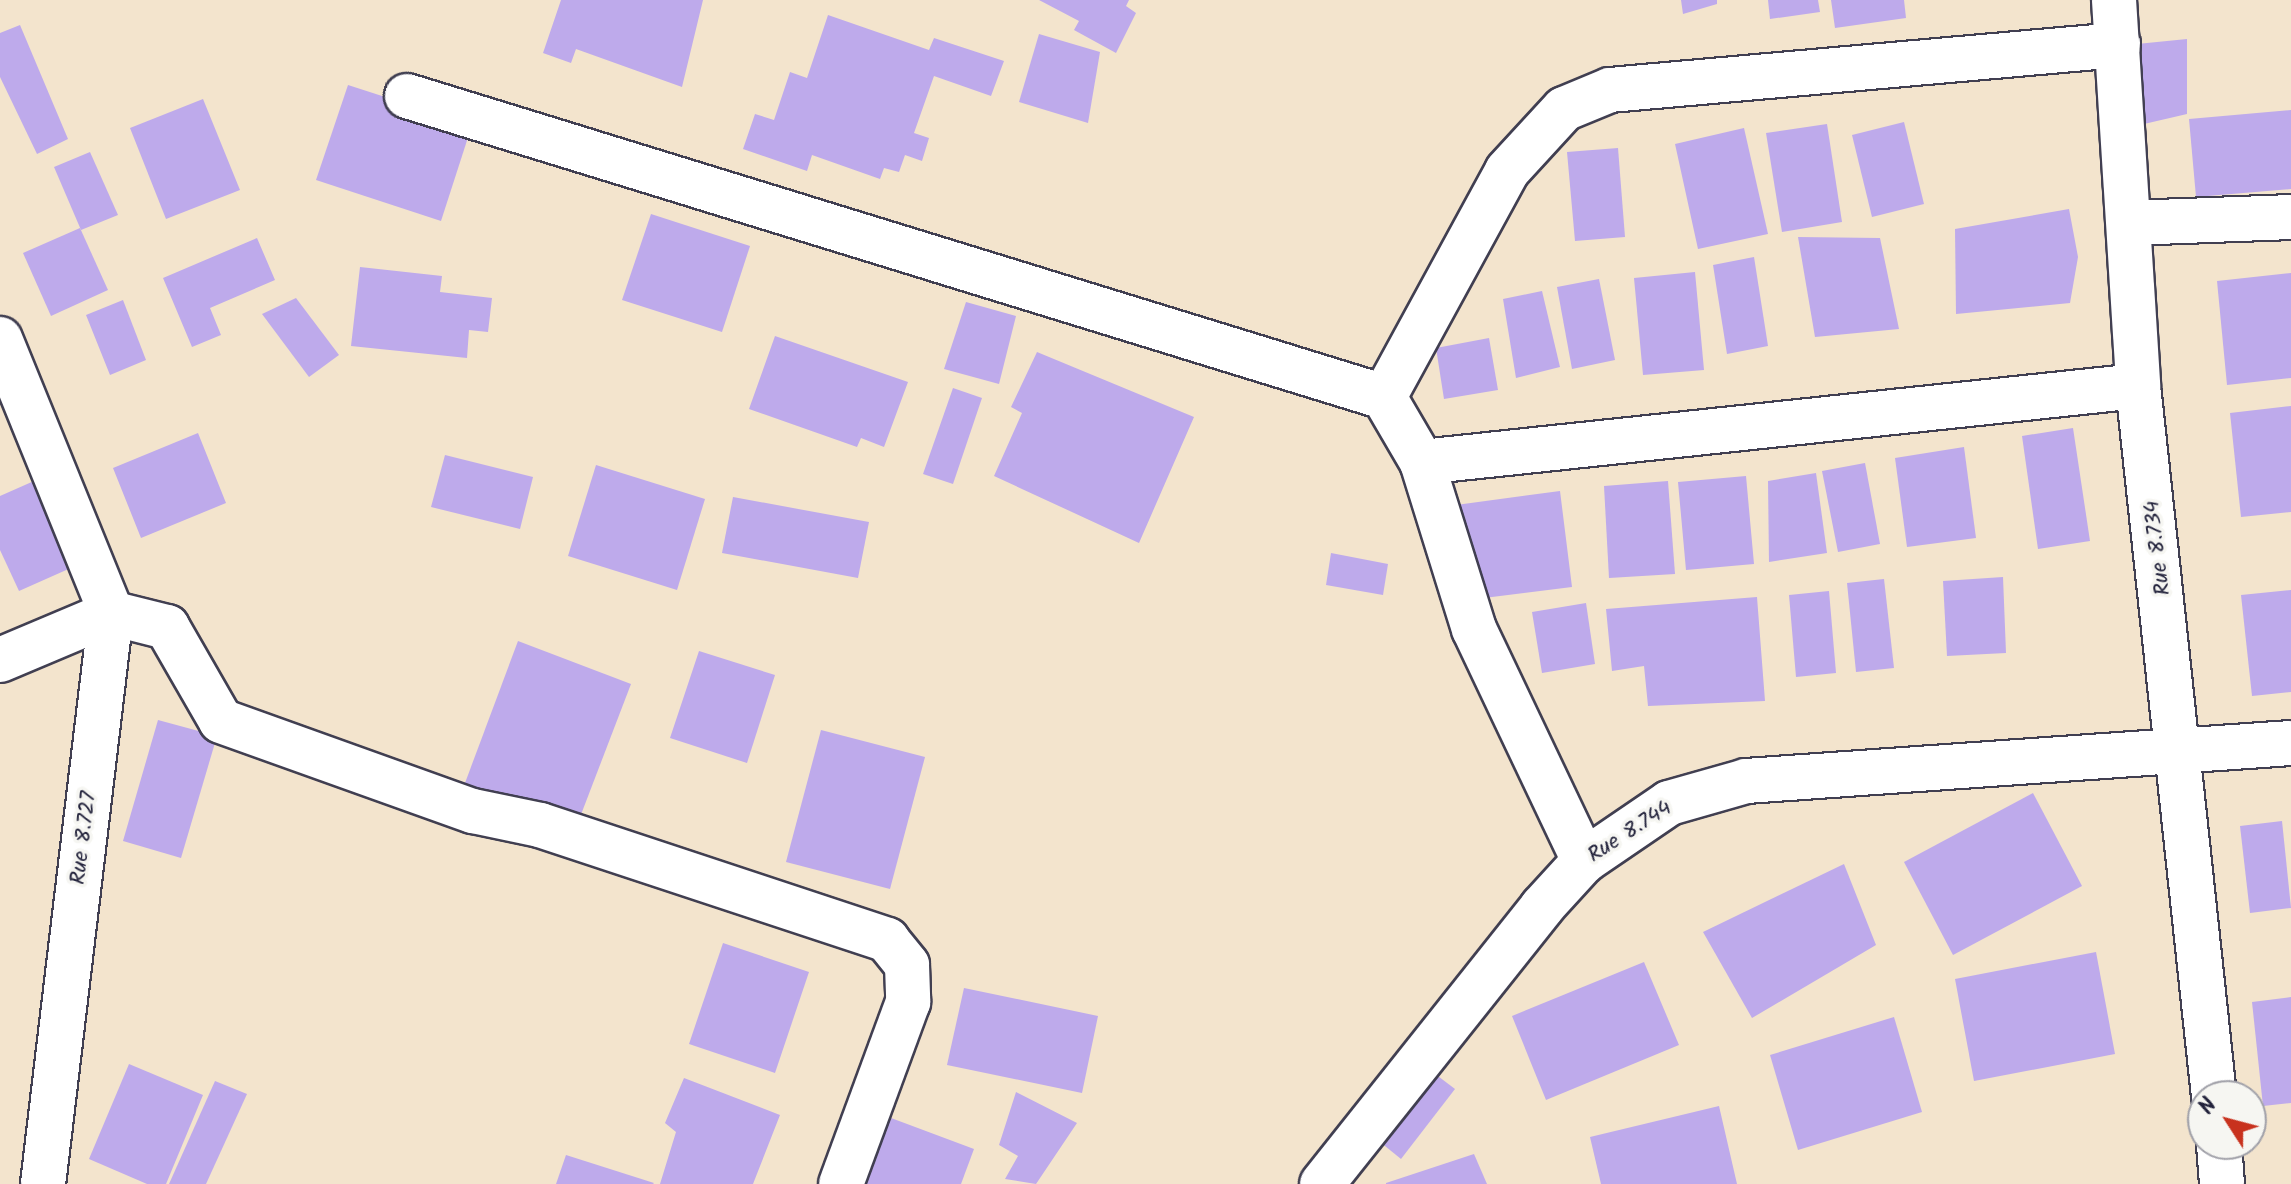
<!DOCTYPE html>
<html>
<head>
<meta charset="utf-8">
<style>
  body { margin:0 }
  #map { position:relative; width:2291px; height:1184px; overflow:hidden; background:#f3e4cd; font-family:Kalam,sans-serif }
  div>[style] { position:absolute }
  .building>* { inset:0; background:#beaaeb }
  .roads { filter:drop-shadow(2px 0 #413f51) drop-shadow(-2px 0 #413f51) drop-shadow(0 2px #413f51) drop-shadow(0 -2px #413f51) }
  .minor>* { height:44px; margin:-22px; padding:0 22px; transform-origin:22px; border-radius:22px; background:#fff }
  span { translate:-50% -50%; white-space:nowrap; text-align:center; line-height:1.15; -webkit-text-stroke:7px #f6f6f2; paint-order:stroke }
  .street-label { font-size:22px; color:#22223b }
  .north { position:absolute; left:2187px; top:1080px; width:80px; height:80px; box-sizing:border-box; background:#f6f6f2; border:2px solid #a1a1a9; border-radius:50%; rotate:306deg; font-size:22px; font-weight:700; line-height:32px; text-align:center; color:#22223b }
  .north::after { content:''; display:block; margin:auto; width:28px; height:36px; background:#c8321e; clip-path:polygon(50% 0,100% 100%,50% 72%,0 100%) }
</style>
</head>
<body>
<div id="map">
  <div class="building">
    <div style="clip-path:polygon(561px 0,703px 0,682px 87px,576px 49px,571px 63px,543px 53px)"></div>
    <div style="clip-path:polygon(1039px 0,1129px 0,1126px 6px,1136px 13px,1116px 53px,1074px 30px,1079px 21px)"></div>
    <div style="clip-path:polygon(1681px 0,1717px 0,1717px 4px,1683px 14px)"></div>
    <div style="clip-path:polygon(1768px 0,1818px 0,1820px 12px,1770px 19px)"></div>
    <div style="clip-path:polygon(1831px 0,1904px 0,1906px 18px,1835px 28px)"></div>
    <div style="clip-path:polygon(828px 15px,929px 50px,934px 38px,1004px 61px,991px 96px,934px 76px,914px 133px,929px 138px,922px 161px,905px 155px,899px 172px,884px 168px,880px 179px,812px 155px,807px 171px,743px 149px,755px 114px,774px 120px,790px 72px,807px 78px)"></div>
    <div style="clip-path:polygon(20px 25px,68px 139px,37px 154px,0 77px,0 33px)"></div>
    <div style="clip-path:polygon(1039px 34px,1100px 52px,1088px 123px,1019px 102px)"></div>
    <div style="clip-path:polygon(2187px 39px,2187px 114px,2144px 124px,2137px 44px)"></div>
    <div style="clip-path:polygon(348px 85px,472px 125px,441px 221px,316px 180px)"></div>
    <div style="clip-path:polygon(203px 99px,240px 190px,166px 219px,130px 128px)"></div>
    <div style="clip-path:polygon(2291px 110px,2291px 189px,2196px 197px,2189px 119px)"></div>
    <div style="clip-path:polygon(1904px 122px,1924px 204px,1872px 217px,1852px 135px)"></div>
    <div style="clip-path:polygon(1827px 124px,1842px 222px,1782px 232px,1766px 133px)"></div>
    <div style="clip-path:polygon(1744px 128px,1768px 234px,1698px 249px,1675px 144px)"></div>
    <div style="clip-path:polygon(1618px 148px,1625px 237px,1575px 241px,1567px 152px)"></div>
    <div style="clip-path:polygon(90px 152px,118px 215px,81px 230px,54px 167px)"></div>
    <div style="clip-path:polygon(2069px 209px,2078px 257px,2070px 303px,1956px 314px,1955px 229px)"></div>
    <div style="clip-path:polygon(651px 214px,750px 246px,722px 332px,622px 300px)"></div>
    <div style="clip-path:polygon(80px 228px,108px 290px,51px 316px,23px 253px)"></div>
    <div style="clip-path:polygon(1798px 237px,1880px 238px,1899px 329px,1815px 337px)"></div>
    <div style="clip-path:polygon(257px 238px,275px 280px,210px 308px,221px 335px,192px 347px,163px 278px)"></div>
    <div style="clip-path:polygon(1754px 257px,1768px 346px,1727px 354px,1713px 265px)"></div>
    <div style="clip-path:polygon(360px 267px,442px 276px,440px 292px,492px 298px,488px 332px,469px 330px,467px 358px,351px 346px)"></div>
    <div style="clip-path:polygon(1695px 272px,1704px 370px,1643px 375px,1634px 278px)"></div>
    <div style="clip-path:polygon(2291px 273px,2291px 378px,2227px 385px,2217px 281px)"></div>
    <div style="clip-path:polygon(1599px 279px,1615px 360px,1572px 369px,1557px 287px)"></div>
    <div style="clip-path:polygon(1542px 291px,1560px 367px,1516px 378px,1503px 299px)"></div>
    <div style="clip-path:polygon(296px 298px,339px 355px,309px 377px,262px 314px)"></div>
    <div style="clip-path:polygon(123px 300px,146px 360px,110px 375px,86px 315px)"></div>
    <div style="clip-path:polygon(966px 302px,1016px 316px,999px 384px,944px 369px)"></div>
    <div style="clip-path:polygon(775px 336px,908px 382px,884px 447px,861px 438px,857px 447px,749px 409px)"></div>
    <div style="clip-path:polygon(1489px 338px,1498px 390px,1444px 399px,1436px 348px)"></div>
    <div style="clip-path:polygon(1037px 352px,1194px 417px,1139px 543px,994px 476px,1022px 413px,1011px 407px)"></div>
    <div style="clip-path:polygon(953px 388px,982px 398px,953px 484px,923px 474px)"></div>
    <div style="clip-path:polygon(2291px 406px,2291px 512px,2241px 517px,2230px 413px)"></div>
    <div style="clip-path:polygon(2073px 428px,2090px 541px,2038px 549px,2022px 436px)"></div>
    <div style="clip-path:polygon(198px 433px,226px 503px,141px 538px,113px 468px)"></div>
    <div style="clip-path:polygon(1964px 447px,1976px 538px,1907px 547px,1895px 458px)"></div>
    <div style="clip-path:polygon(445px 455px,533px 477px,520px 529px,431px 507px)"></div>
    <div style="clip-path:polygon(1865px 463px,1880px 544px,1838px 552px,1822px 471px)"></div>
    <div style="clip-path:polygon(596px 465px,705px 499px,677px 590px,568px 556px)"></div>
    <div style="clip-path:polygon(1816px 473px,1827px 553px,1769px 562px,1768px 481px)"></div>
    <div style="clip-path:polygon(1746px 476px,1754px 564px,1686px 570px,1678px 482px)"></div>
    <div style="clip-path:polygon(34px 481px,73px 567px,19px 591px,0 550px,0 496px)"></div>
    <div style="clip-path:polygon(1668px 481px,1675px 574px,1609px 578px,1604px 486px)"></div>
    <div style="clip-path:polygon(1560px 491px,1572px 587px,1468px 600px,1456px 505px)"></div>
    <div style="clip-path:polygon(733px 497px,869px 522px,858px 578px,722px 553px)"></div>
    <div style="clip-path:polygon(1331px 553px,1388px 564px,1383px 595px,1326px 585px)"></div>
    <div style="clip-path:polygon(2003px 577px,2006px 653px,1947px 656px,1943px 581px)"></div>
    <div style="clip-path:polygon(1884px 579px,1894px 668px,1856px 672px,1847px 583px)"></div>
    <div style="clip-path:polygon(2291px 590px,2291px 692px,2252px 696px,2241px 595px)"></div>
    <div style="clip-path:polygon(1829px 591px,1836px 673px,1796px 677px,1789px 595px)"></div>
    <div style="clip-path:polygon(1757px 597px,1765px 701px,1648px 706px,1644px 666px,1612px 671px,1606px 609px)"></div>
    <div style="clip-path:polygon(1586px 603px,1595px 664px,1542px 673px,1532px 612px)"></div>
    <div style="clip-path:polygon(518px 641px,631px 684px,577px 825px,465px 783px)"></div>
    <div style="clip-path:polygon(699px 651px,775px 675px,747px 763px,670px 738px)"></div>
    <div style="clip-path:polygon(158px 720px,217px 736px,181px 858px,123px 841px)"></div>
    <div style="clip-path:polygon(821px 730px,925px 757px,890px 889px,786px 862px)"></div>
    <div style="clip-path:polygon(2033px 793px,2082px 886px,1953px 955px,1904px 862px)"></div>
    <div style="clip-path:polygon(2282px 821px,2291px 908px,2250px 913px,2240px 826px)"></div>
    <div style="clip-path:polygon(1844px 864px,1876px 945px,1752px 1018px,1703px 932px)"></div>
    <div style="clip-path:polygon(723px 943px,809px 972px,775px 1073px,689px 1044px)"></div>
    <div style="clip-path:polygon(2096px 952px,2115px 1054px,1974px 1081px,1955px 979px)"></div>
    <div style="clip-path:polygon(1644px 962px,1679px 1045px,1546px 1100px,1512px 1016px)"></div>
    <div style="clip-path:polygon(964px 988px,1098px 1016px,1082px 1093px,947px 1065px)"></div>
    <div style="clip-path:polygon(2291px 997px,2291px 1103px,2263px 1106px,2252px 1002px)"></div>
    <div style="clip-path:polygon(1894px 1017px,1922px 1112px,1798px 1150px,1770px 1055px)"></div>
    <div style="clip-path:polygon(129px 1064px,203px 1095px,166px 1184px,147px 1184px,89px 1159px)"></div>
    <div style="clip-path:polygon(1422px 1064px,1455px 1089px,1401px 1159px,1369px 1133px)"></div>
    <div style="clip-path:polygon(684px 1078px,780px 1115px,753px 1184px,660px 1184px,676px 1132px,665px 1123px)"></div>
    <div style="clip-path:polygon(215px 1081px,247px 1094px,206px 1184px,169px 1184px)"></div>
    <div style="clip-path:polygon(1016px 1092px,1077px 1123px,1036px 1184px,1005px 1179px,1018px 1156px,999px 1145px)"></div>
    <div style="clip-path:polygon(1719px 1106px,1737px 1184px,1601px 1184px,1590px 1137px)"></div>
    <div style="clip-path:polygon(875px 1112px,974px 1149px,961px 1184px,848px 1184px)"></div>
    <div style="clip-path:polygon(1474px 1154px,1487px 1184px,1386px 1184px,1386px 1183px)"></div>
    <div style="clip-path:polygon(566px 1155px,654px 1183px,653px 1184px,556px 1184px)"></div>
  </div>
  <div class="roads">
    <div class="minor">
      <div style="left:2114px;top:0;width:387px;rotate:86.4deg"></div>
      <div style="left:2138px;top:386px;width:714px;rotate:83.89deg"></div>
      <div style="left:407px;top:96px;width:1022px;rotate:17.12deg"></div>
      <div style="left:1384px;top:397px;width:75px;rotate:59.7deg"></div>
      <div style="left:1422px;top:462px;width:175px;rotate:72.7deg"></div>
      <div style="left:1474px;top:629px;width:257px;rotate:64.6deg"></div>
      <div style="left:2129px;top:223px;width:162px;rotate:-2.1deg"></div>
      <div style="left:0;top:339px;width:296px;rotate:67.9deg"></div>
      <div style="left:111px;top:613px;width:58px;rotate:14deg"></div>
      <div style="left:167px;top:627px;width:108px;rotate:60.1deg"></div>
      <div style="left:221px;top:721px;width:268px;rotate:19.7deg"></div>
      <div style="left:473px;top:811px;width:68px;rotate:11.8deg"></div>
      <div style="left:540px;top:825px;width:366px;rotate:18.3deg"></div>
      <div style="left:887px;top:940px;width:32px;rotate:51deg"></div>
      <div style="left:907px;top:965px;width:37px;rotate:88deg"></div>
      <div style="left:908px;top:1002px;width:194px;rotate:110.2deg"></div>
      <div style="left:1384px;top:397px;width:257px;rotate:-61.4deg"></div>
      <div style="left:1507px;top:171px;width:84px;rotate:-47.4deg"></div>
      <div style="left:1564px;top:109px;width:50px;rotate:-22.4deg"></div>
      <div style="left:1610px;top:90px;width:510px;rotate:-5.06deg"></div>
      <div style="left:1422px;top:462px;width:720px;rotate:-6.06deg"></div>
      <div style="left:0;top:660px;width:121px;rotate:-22.9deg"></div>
      <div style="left:111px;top:613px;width:575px;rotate:96.79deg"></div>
      <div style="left:2219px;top:1144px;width:40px;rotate:85.7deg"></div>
      <div style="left:1322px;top:1184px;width:354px;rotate:-51.5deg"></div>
      <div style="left:1542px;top:907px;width:62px;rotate:-47.6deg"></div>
      <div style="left:1584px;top:861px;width:103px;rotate:-34.3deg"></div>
      <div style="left:1669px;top:803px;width:80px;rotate:-15.9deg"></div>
      <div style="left:1746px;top:781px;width:546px;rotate:-3.99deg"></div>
    </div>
  </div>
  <div class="street-label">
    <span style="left:2158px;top:548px;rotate:-97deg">Rue 8.734</span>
    <span style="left:1630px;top:832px;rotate:-33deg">Rue 8.744</span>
    <span style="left:84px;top:838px;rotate:-83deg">Rue 8.727</span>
  </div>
  <div class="north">N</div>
</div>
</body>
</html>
